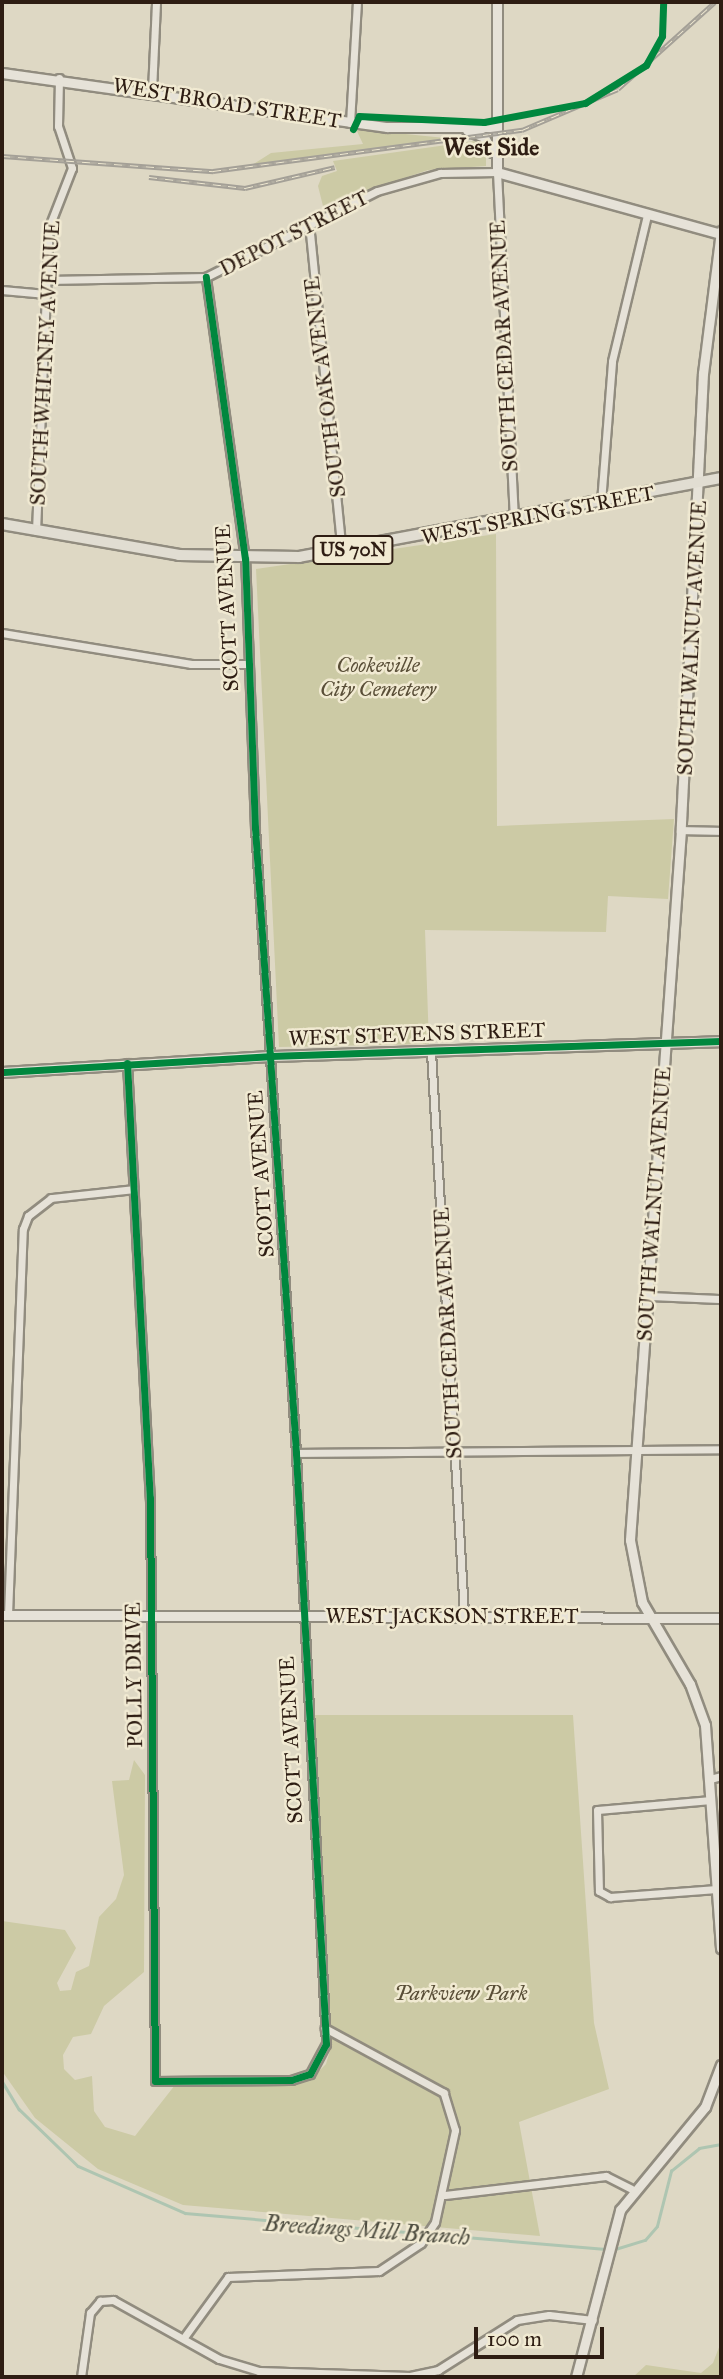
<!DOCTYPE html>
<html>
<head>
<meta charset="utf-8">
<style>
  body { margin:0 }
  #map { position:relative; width:723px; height:2379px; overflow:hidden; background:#ded8c4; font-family:"IM FELL Great Primer",serif }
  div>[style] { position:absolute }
  .green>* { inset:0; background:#cccaa5 }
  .stream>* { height:2.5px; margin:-1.25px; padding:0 1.25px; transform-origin:1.25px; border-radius:1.25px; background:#aec5b1 }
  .roads { filter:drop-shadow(2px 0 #918c7f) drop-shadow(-2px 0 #918c7f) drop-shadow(0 2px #918c7f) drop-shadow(0 -2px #918c7f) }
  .minor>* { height:7px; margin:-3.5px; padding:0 3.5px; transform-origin:3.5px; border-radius:3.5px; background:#e6e2d8 }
  .tertiary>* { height:9px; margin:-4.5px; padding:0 4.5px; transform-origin:4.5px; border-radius:4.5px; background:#e6e2d8 }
  .primary>* { height:10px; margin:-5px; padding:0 5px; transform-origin:5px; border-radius:5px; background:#e1ddd2 }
  .rail>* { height:5px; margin-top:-2.5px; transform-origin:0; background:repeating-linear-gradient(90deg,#f1ead2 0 8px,#a4a097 0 16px); box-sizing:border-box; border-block:2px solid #a4a097 }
  .cycleway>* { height:7px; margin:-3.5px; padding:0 3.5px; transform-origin:3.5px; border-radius:3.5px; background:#00873e }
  span { translate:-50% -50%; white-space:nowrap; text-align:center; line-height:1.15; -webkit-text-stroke:5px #f1ead2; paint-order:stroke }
  .shield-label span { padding:2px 5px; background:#f1ead2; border:2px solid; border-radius:5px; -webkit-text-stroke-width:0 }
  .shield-label { font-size:19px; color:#2e1d13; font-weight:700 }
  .street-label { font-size:21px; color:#2e1d13 }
  .park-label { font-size:21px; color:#594e37; font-style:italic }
  .water-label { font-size:23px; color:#4e4d40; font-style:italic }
  .quarter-label { font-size:24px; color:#2e1d13; font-weight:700 }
  .frame { position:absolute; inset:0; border:4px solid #2e1d13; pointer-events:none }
  .scale { position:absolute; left:474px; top:2327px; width:130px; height:32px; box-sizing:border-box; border:4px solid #2e1d13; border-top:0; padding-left:9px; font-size:21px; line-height:24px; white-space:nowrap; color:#2e1d13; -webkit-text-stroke:5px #f1ead2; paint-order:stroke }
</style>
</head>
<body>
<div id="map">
  <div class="green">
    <div style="clip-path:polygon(356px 129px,455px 139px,252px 165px,271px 153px,363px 144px)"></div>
    <div style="clip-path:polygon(475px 141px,486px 149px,486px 166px,428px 170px,323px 206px,318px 186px,322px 176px,337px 171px,333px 161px)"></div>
    <div style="clip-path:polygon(496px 534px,497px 826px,674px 819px,668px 899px,608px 896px,606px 932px,425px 930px,429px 1044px,279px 1047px,256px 569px)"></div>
    <div style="clip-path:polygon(314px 1715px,573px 1715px,594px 2023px,609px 2089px,519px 2122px,540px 2236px,183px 2205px,98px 2169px,35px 2118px,2px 2071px,2px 1921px,65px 1930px,76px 1948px,57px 1983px,60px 1991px,71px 1990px,76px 1972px,89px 1966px,99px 1917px,116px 1899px,124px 1875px,112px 1781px,129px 1780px,134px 1760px,145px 1775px,144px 1972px,104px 2006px,91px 2034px,73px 2037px,63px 2055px,64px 2069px,75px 2080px,92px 2076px,94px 2111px,105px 2127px,135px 2136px,175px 2085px,290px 2084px,311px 2079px,326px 2064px,332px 2044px)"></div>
    <div style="clip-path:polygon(721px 2342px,721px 2377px,633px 2377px,646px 2365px,701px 2373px,713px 2363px)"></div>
  </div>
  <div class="stream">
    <div style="left:2px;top:2081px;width:33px;rotate:59deg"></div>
    <div style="left:19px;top:2109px;width:82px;rotate:44deg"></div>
    <div style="left:78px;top:2166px;width:117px;rotate:23.7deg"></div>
    <div style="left:185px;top:2213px;width:422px;rotate:4.9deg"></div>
    <div style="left:612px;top:2250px;width:34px;rotate:-17deg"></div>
    <div style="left:645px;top:2240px;width:18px;rotate:-49deg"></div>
    <div style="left:657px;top:2226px;width:57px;rotate:-75.7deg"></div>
    <div style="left:671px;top:2171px;width:36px;rotate:-39deg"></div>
    <div style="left:699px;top:2148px;width:22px;rotate:-10deg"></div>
  </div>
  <div class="roads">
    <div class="minor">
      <div style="left:152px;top:91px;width:89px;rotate:-87.4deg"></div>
      <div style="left:350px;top:123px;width:121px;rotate:-86.7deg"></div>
      <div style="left:309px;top:223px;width:330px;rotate:84.3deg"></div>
      <div style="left:48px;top:280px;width:158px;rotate:-1.1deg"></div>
      <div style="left:206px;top:277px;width:191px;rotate:-26.7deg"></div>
      <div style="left:377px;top:191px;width:66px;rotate:-15.9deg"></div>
      <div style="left:440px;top:173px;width:57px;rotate:-1deg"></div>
      <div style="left:497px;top:172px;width:346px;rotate:87.2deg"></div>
      <div style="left:2px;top:290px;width:44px;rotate:5.2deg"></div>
      <div style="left:601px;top:502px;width:141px;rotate:-85.5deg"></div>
      <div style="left:612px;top:361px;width:150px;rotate:-76.5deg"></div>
      <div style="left:36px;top:531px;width:304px;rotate:-87.6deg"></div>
      <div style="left:49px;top:227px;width:63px;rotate:-68.7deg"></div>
      <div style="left:72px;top:168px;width:44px;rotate:-108.4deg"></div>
      <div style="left:58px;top:126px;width:48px;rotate:-88.8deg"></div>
      <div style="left:2px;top:633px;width:192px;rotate:9.3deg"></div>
      <div style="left:191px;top:664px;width:57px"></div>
      <div style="left:681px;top:830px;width:40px;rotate:1.4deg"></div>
      <div style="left:431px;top:1052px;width:563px;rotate:86.64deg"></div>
      <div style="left:127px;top:1063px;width:436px;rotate:87deg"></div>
      <div style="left:150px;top:1498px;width:583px;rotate:89.51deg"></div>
      <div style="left:155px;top:2081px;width:136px;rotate:-0.4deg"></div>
      <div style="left:291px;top:2080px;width:20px;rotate:-18deg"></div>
      <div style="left:310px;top:2074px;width:34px;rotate:-62deg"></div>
      <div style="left:326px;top:2044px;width:592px;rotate:-92.91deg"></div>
      <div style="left:296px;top:1453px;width:626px;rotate:-93.75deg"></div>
      <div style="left:255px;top:828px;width:269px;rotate:-92.1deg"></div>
      <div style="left:245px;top:559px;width:285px;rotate:-97.9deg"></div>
      <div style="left:648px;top:1296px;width:73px;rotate:2.4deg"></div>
      <div style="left:296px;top:1453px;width:425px;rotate:-0.5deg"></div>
      <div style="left:8px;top:1615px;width:386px;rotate:-87.8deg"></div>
      <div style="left:23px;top:1229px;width:14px;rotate:-69deg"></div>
      <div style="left:28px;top:1216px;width:29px;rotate:-38deg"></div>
      <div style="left:51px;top:1198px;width:83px;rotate:-6.2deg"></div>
      <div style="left:710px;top:1779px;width:11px;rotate:-15deg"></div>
      <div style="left:711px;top:1800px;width:114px;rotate:175deg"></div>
      <div style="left:597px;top:1810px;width:81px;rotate:88.6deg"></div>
      <div style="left:599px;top:1891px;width:13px;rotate:29deg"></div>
      <div style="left:610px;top:1897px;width:107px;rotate:-4.3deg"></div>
      <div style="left:445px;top:2195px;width:162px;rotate:-6.7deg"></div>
      <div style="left:606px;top:2176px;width:28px;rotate:27deg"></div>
      <div style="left:185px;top:2336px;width:73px;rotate:-53.9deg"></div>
      <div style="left:228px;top:2277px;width:151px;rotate:-2.3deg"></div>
      <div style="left:379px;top:2271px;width:50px;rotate:-33.7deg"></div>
      <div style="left:421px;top:2243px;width:25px;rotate:-56deg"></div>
      <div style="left:435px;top:2222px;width:94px;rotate:-77.7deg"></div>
      <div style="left:455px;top:2130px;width:39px;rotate:-107deg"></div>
      <div style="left:444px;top:2093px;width:136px;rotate:-151.4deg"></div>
      <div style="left:81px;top:2377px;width:65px;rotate:-82deg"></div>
      <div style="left:90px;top:2313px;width:16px;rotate:-50deg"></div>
      <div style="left:100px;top:2301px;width:13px;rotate:-4deg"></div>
      <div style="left:113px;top:2300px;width:121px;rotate:29.1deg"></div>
      <div style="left:219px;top:2359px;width:42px;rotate:16.7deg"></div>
      <div style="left:259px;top:2371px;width:151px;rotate:1.9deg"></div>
      <div style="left:410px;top:2376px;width:29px;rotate:-12deg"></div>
      <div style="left:438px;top:2370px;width:93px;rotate:-32.3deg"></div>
      <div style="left:517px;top:2320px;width:32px;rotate:-9deg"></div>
      <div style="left:549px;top:2315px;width:44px;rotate:6.5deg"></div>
    </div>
    <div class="tertiary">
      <div style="left:497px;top:2px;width:170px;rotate:90deg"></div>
      <div style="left:497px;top:172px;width:232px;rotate:15.5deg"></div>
      <div style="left:2px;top:73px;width:389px;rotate:8deg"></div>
      <div style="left:387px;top:127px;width:108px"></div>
      <div style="left:467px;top:130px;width:18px;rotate:22deg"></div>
      <div style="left:484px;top:137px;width:17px;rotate:62deg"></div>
      <div style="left:721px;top:231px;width:143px;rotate:97.2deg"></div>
      <div style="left:703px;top:373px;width:458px;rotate:92.8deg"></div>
      <div style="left:681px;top:830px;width:712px;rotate:94.11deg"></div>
      <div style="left:630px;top:1540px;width:63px;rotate:79deg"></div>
      <div style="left:642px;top:1602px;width:95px;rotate:59.7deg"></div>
      <div style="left:690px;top:1684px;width:44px;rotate:69.9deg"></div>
      <div style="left:705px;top:1725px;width:224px;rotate:85.9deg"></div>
      <div style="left:2px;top:1072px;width:268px;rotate:-3.4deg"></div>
      <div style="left:270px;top:1056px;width:451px;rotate:-1.9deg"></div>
      <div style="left:2px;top:1615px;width:719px;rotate:0.24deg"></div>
      <div style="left:576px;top:2377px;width:173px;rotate:-75.2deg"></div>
      <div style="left:620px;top:2210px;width:134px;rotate:-50.5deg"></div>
      <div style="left:705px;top:2107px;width:45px;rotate:-69.1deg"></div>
    </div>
    <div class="primary">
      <div style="left:2px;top:524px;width:180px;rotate:9.9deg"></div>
      <div style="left:179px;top:555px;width:120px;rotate:1deg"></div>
      <div style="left:299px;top:557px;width:429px;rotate:-10.6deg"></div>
    </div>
  </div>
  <div class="rail">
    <div style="left:2px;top:156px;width:212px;rotate:4.1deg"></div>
    <div style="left:213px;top:171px;width:312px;rotate:-7.6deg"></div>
    <div style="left:522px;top:130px;width:104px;rotate:-23.1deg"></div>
    <div style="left:618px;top:89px;width:130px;rotate:-41.9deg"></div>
    <div style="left:149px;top:177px;width:97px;rotate:6.5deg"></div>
    <div style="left:245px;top:188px;width:92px;rotate:-13.1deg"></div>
  </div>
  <div class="cycleway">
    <div style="left:353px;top:129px;width:14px;rotate:-65deg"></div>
    <div style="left:359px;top:116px;width:125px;rotate:2.7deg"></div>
    <div style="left:484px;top:122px;width:103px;rotate:-10.7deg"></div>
    <div style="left:585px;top:103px;width:72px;rotate:-31.9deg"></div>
    <div style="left:646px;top:65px;width:33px;rotate:-61deg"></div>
    <div style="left:662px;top:36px;width:34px;rotate:-88deg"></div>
    <div style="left:127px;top:1063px;width:436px;rotate:87deg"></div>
    <div style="left:150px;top:1498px;width:583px;rotate:89.51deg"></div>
    <div style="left:155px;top:2081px;width:136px;rotate:-0.4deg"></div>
    <div style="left:291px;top:2080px;width:20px;rotate:-18deg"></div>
    <div style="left:310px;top:2074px;width:34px;rotate:-62deg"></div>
    <div style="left:326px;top:2044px;width:592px;rotate:-92.91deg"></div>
    <div style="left:296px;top:1453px;width:626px;rotate:-93.75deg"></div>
    <div style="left:255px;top:828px;width:269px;rotate:-92.1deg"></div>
    <div style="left:245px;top:559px;width:285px;rotate:-97.9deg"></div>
    <div style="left:2px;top:1072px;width:268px;rotate:-3.4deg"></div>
    <div style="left:270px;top:1056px;width:451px;rotate:-1.9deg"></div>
  </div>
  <div class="shield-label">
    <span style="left:353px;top:550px">US 70N</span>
  </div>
  <div class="street-label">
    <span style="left:227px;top:103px;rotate:9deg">WEST BROAD STREET</span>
    <span style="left:294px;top:233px;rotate:-27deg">DEPOT STREET</span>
    <span style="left:504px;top:346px;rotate:-93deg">SOUTH CEDAR AVENUE</span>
    <span style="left:45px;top:363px;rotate:-87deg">SOUTH WHITNEY AVENUE</span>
    <span style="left:325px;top:387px;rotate:-97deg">SOUTH OAK AVENUE</span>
    <span style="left:538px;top:515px;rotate:-11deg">WEST SPRING STREET</span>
    <span style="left:227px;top:608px;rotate:-93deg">SCOTT AVENUE</span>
    <span style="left:692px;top:638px;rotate:-87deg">SOUTH WALNUT AVENUE</span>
    <span style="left:417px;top:1034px;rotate:-2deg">WEST STEVENS STREET</span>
    <span style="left:261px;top:1174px;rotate:-94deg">SCOTT AVENUE</span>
    <span style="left:654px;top:1204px;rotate:-86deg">SOUTH WALNUT AVENUE</span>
    <span style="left:448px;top:1333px;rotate:-93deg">SOUTH CEDAR AVENUE</span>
    <span style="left:452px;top:1616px">WEST JACKSON STREET</span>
    <span style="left:134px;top:1675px;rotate:-91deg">POLLY DRIVE</span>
    <span style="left:291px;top:1740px;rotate:-93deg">SCOTT AVENUE</span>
  </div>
  <div class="park-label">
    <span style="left:378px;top:677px">Cookeville<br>City Cemetery</span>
    <span style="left:461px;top:1993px">Parkview Park</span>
  </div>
  <div class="water-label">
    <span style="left:367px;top:2230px;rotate:4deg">Breedings Mill Branch</span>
  </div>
  <div class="quarter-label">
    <span style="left:491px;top:148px">West Side</span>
  </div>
  <div class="frame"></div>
  <div class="scale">100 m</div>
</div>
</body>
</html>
